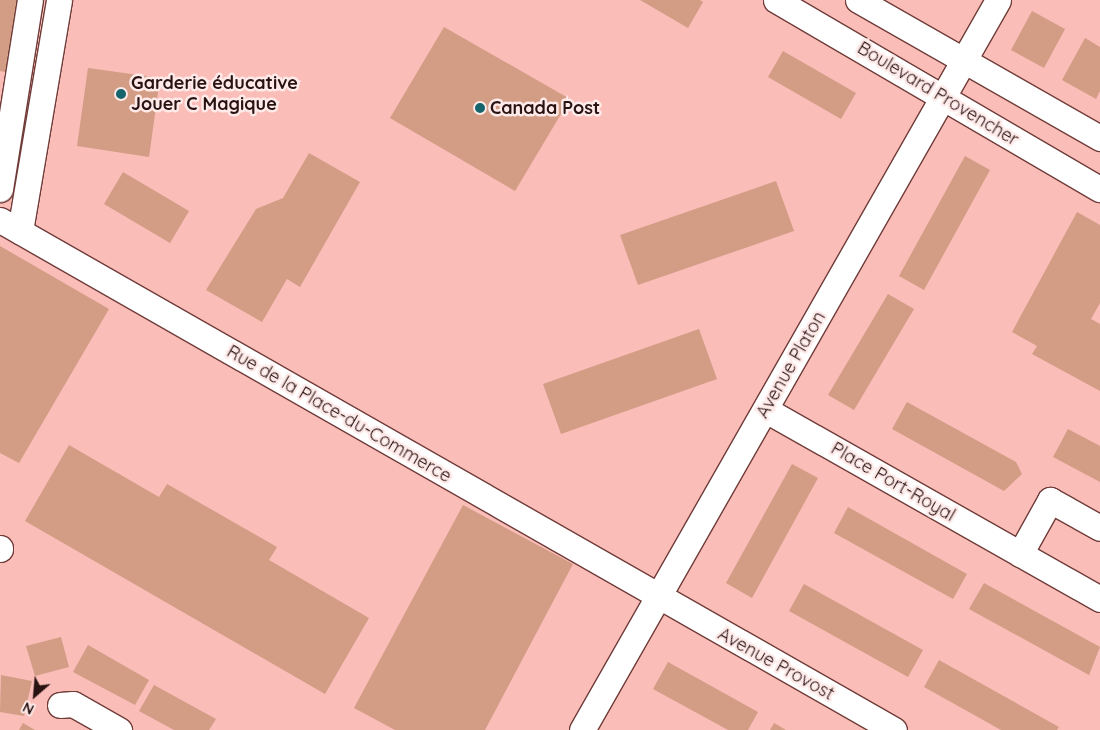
<!DOCTYPE html>
<html>
<head>
<meta charset="utf-8">
<style>
  body { margin:0 }
  #map { position:relative; width:1100px; height:730px; overflow:hidden; background:#fabdb8; font-family:Quicksand,sans-serif }
  div>[style] { position:absolute }
  .building>* { inset:0; background:#d29c85 }
  .roads { filter:drop-shadow(1px 0 #6f3c39) drop-shadow(-1px 0 #6f3c39) drop-shadow(0 1px #6f3c39) drop-shadow(0 -1px #6f3c39) }
  .minor>* { height:25px; margin:-12.5px; padding:0 12.5px; transform-origin:12.5px; border-radius:12.5px; background:#fff }
  .dots>* { width:14px; height:14px; translate:-50% -50%; box-sizing:border-box; border:2px solid #feeae8; border-radius:50% }
  span { translate:-50% -50%; white-space:nowrap; text-align:center; line-height:1.15; -webkit-text-stroke:5px #feeae8; paint-order:stroke }
  .poi-label { font-size:18px; color:#291312; font-weight:700 }
  .left { translate:0 -50%; text-align:left }
  .street-label { font-size:18px; color:#291312 }
  .north { position:absolute; left:10px; top:670px; width:50px; height:50px; -webkit-text-stroke:4px #feeae8; paint-order:stroke; rotate:207deg; font-size:14px; font-weight:700; line-height:20px; text-align:center; color:#291312 }
  .north::after { content:''; display:block; margin:auto; width:18px; height:22px; background:#291312; clip-path:polygon(50% 0,100% 100%,50% 72%,0 100%) }
</style>
</head>
<body>
<div id="map">
  <div class="building">
    <div style="clip-path:polygon(0 0,24px 0,5px 72px,0 71px)"></div>
    <div style="clip-path:polygon(640px 0,700px 0,703px 2px,688px 28px)"></div>
    <div style="clip-path:polygon(1032px 11px,1065px 29px,1044px 68px,1011px 50px)"></div>
    <div style="clip-path:polygon(444px 27px,570px 99px,515px 191px,390px 118px)"></div>
    <div style="clip-path:polygon(1085px 38px,1100px 47px,1100px 91px,1096px 99px,1062px 80px)"></div>
    <div style="clip-path:polygon(783px 51px,856px 93px,841px 119px,768px 77px)"></div>
    <div style="clip-path:polygon(88px 68px,160px 78px,149px 157px,77px 146px)"></div>
    <div style="clip-path:polygon(309px 153px,360px 182px,300px 287px,287px 279px,262px 322px,206px 290px,256px 209px,283px 198px)"></div>
    <div style="clip-path:polygon(965px 156px,990px 170px,924px 290px,899px 276px)"></div>
    <div style="clip-path:polygon(123px 172px,189px 211px,170px 243px,104px 204px)"></div>
    <div style="clip-path:polygon(776px 181px,794px 231px,638px 285px,620px 235px)"></div>
    <div style="clip-path:polygon(1077px 212px,1100px 225px,1100px 303px,1091px 319px,1100px 324px,1100px 391px,1032px 354px,1037px 346px,1012px 332px)"></div>
    <div style="clip-path:polygon(0 246px,109px 309px,19px 463px,0 453px)"></div>
    <div style="clip-path:polygon(888px 294px,914px 309px,854px 410px,828px 395px)"></div>
    <div style="clip-path:polygon(699px 329px,717px 379px,561px 434px,543px 384px)"></div>
    <div style="clip-path:polygon(907px 402px,1016px 462px,1022px 474px,1004px 491px,892px 429px)"></div>
    <div style="clip-path:polygon(1068px 429px,1100px 446px,1100px 482px,1053px 457px)"></div>
    <div style="clip-path:polygon(69px 445px,159px 497px,167px 484px,277px 547px,269px 560px,369px 618px,325px 694px,25px 521px)"></div>
    <div style="clip-path:polygon(792px 464px,818px 478px,752px 598px,726px 583px)"></div>
    <div style="clip-path:polygon(463px 505px,573px 564px,485px 730px,395px 730px,354px 708px)"></div>
    <div style="clip-path:polygon(848px 507px,967px 574px,953px 599px,834px 533px)"></div>
    <div style="clip-path:polygon(984px 583px,1100px 647px,1089px 675px,969px 609px)"></div>
    <div style="clip-path:polygon(804px 584px,923px 650px,908px 677px,789px 611px)"></div>
    <div style="clip-path:polygon(61px 637px,69px 667px,35px 676px,26px 646px)"></div>
    <div style="clip-path:polygon(88px 645px,149px 680px,135px 705px,73px 672px)"></div>
    <div style="clip-path:polygon(939px 660px,1059px 727px,1057px 730px,1001px 730px,924px 687px)"></div>
    <div style="clip-path:polygon(668px 662px,758px 712px,748px 730px,728px 730px,653px 689px)"></div>
    <div style="clip-path:polygon(1px 675px,32px 681px,24px 716px,0 712px)"></div>
    <div style="clip-path:polygon(154px 685px,216px 719px,209px 730px,174px 730px,139px 711px)"></div>
    <div style="clip-path:polygon(23px 723px,35px 730px,19px 730px)"></div>
    <div style="clip-path:polygon(774px 723px,786px 730px,770px 730px)"></div>
  </div>
  <div class="roads">
    <div class="minor">
      <div style="left:776px;top:0;width:375px;rotate:30.3deg"></div>
      <div style="left:858px;top:0;width:279px;rotate:29.7deg"></div>
      <div style="left:0;top:189px;width:191px;rotate:-81deg"></div>
      <div style="left:0;top:220px;width:1029px;rotate:29.7deg"></div>
      <div style="left:20px;top:231px;width:234px;rotate:-80.4deg"></div>
      <div style="left:766px;top:410px;width:384px;rotate:29.5deg"></div>
      <div style="left:0;top:549px;width:1px;rotate:-90deg"></div>
      <div style="left:1020px;top:554px;width:62px;rotate:-60.9deg"></div>
      <div style="left:1050px;top:500px;width:57px;rotate:29.2deg"></div>
      <div style="left:60px;top:705px;width:13px;rotate:-4deg"></div>
      <div style="left:73px;top:704px;width:53px;rotate:29.5deg"></div>
      <div style="left:582px;top:730px;width:840px;rotate:-60.32deg"></div>
    </div>
  </div>
  <div class="dots">
    <div style="left:121px;top:94px;background:#17656c"></div>
    <div style="left:480px;top:108px;background:#17656c"></div>
  </div>
  <div class="poi-label">
    <span class="left" style="left:131px;top:94px">Garderie éducative<br>Jouer C Magique</span>
    <span class="left" style="left:490px;top:108px">Canada Post</span>
  </div>
  <div class="street-label">
    <span style="left:938px;top:94px;rotate:31deg">Boulevard Provencher</span>
    <span style="left:791px;top:365px;rotate:-60deg">Avenue Platon</span>
    <span style="left:339px;top:414px;rotate:30deg">Rue de la Place-du-Commerce</span>
    <span style="left:893px;top:482px;rotate:30deg">Place Port-Royal</span>
    <span style="left:776px;top:664px;rotate:29deg">Avenue Provost</span>
  </div>
  <div class="north">N</div>
</div>
</body>
</html>
